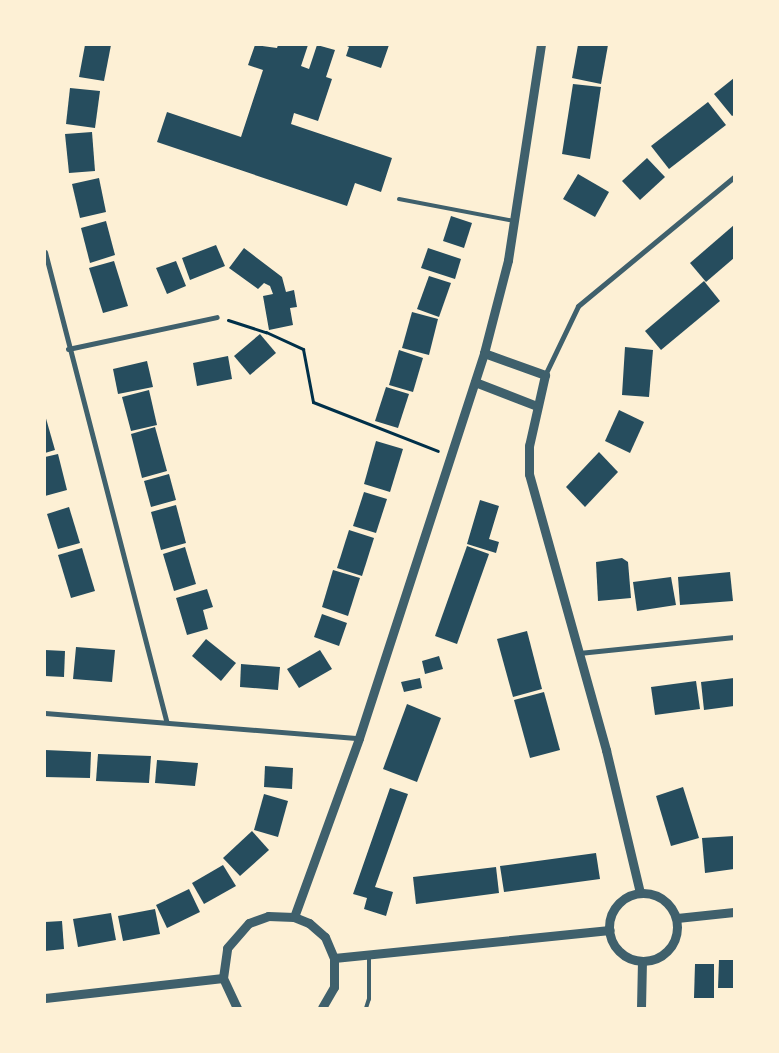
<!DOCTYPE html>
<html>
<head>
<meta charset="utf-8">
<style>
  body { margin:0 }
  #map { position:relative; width:779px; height:1053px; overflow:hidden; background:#fdf0d5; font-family:Quicksand,sans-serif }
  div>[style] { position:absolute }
  .building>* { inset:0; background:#264d5e }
  .path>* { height:3px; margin:-1.5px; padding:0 1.5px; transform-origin:1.5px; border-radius:1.5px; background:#003049 }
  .service>* { height:4px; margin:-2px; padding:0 2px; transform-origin:2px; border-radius:2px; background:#3f606c }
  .minor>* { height:5px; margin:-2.5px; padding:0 2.5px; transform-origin:2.5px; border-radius:2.5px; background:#3f606c }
  .tertiary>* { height:9px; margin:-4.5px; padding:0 4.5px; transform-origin:4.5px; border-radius:4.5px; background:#3f606c }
  .tertiary>.ring { margin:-4.5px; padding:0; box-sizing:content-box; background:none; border:9px solid #3f606c; border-radius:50% }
  span { translate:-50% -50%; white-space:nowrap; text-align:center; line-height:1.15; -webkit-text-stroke:5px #fdf0d5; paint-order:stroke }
  .frame { position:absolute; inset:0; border:46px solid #fdf0d5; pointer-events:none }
</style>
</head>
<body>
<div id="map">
  <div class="building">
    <div style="clip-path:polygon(85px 45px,111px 45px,104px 81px,79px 77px)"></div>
    <div style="clip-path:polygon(255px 45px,277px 48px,278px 45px,308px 45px,301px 66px,309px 69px,317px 45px,335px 50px,326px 77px,332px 79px,318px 121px,294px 113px,291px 124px,392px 158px,381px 192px,355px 183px,347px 206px,157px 142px,167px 112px,241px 137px,263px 70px,248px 65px)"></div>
    <div style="clip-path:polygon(345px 45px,389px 45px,381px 68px,346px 56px,349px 47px)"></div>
    <div style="clip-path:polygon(578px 45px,608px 45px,601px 84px,572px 78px)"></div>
    <div style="clip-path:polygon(734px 78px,734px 115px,732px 116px,714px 94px)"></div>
    <div style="clip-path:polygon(573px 84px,601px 87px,590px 159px,562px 154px)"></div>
    <div style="clip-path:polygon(70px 88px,100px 91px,95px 128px,66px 124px)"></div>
    <div style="clip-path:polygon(708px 102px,726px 125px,669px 169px,651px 146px)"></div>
    <div style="clip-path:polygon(92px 132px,95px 171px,69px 173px,65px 134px)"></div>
    <div style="clip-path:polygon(647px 158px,665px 177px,640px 200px,622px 181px)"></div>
    <div style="clip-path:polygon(578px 174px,609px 192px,595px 217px,563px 199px)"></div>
    <div style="clip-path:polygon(99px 178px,106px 212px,80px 218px,72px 184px)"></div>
    <div style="clip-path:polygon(451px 216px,472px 223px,464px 248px,443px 241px)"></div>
    <div style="clip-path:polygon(106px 221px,115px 255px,90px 263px,81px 228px)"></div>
    <div style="clip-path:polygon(734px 225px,734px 258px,706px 282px,690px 263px)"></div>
    <div style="clip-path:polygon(216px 245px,225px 266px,190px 280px,182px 258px)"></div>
    <div style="clip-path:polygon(244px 248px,282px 277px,286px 292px,294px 290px,297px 307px,290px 308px,293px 325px,269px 330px,263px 296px,273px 294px,270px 286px,264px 283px,258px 289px,229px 268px)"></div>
    <div style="clip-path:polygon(428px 248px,461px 259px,455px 279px,421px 268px)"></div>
    <div style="clip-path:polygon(114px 261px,128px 306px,103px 313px,89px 268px)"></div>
    <div style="clip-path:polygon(176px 261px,186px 286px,167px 294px,156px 268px)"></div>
    <div style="clip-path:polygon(429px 276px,451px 283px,439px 317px,417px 309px)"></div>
    <div style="clip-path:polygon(704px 281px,720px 301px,661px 350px,645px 331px)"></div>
    <div style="clip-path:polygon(412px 312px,438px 319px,429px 355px,402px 348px)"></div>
    <div style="clip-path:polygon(260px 334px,276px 353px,250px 375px,234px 356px)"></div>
    <div style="clip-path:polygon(625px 347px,653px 350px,649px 397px,622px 395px)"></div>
    <div style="clip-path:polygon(399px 350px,423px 358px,413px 392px,389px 385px)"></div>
    <div style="clip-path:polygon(228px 356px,232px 379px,197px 386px,193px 363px)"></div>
    <div style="clip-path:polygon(147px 361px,153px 387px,118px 394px,113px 369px)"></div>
    <div style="clip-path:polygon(386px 387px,409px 394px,398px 428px,375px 421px)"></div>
    <div style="clip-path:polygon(149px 390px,157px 425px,131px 431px,122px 397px)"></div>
    <div style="clip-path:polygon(619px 410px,644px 422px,630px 453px,605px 441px)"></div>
    <div style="clip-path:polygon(45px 415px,55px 450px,45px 453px)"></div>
    <div style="clip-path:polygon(155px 427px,167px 471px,142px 478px,131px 434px)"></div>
    <div style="clip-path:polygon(376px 441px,403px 449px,390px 492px,364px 484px)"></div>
    <div style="clip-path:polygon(599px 452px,618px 472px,585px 507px,566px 487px)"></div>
    <div style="clip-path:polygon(58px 454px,67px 490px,45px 496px,45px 457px)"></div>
    <div style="clip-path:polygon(169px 474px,176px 500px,151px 507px,144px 481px)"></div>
    <div style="clip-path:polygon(364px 492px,387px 499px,376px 533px,353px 526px)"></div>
    <div style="clip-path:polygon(480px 500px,499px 506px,489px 539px,499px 542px,496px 553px,467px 544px)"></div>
    <div style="clip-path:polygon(176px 505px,186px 543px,161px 550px,151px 512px)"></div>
    <div style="clip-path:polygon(69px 507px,80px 543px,58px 549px,47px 514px)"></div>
    <div style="clip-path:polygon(349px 530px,374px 538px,362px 576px,337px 568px)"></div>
    <div style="clip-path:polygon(467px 546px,489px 554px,457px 644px,435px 636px)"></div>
    <div style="clip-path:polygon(185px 547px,196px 584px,174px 591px,163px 554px)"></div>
    <div style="clip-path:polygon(82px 548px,95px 591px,71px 598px,58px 555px)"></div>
    <div style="clip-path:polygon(622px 558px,628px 562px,631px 598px,598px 601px,596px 562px)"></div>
    <div style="clip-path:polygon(333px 570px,360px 578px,348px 616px,322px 607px)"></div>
    <div style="clip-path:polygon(730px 572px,733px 601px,680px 605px,678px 577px)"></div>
    <div style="clip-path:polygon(671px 577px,676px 605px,637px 611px,633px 582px)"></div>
    <div style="clip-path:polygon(207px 589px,213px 607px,203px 610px,208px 629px,187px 635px,176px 598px)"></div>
    <div style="clip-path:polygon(322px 614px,347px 623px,339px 646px,314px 637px)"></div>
    <div style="clip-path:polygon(527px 631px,542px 689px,513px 697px,497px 639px)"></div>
    <div style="clip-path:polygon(206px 639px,236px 663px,221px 681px,192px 656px)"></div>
    <div style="clip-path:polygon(76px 647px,115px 650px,112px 682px,73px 679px)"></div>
    <div style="clip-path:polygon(45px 650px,65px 651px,64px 677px,45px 676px)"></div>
    <div style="clip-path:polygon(320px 650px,332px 669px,299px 688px,287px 669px)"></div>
    <div style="clip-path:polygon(439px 656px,443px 669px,425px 674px,422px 661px)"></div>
    <div style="clip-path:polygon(241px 664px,280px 667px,278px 690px,240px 687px)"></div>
    <div style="clip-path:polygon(420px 678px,422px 688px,404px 692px,401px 682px)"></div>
    <div style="clip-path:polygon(734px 678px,734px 706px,704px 710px,701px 682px)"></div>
    <div style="clip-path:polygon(696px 681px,700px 709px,655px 715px,651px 687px)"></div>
    <div style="clip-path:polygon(544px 692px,560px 750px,530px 758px,514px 700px)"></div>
    <div style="clip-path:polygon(407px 704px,441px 718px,417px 782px,383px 769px)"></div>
    <div style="clip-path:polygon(45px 750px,91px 752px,90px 778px,45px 777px)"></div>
    <div style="clip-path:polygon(98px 754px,151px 756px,149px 783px,96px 781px)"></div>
    <div style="clip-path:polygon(157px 760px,198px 763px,195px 786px,155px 783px)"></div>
    <div style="clip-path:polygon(265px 766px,293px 768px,292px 789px,264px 787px)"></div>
    <div style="clip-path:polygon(683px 787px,699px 838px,671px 846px,656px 796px)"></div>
    <div style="clip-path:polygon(390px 788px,408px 794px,375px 887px,393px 892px,386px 916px,364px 909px,367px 898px,353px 894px)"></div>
    <div style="clip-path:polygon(264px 794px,288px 801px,278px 837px,254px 830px)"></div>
    <div style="clip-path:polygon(252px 831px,269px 850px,240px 876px,223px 858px)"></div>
    <div style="clip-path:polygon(734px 836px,734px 869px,705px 873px,702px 838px)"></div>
    <div style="clip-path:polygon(596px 853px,600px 879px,504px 892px,500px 866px)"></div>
    <div style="clip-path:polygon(223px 865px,236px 886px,204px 904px,192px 883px)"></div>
    <div style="clip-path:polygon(496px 867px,499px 893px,416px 904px,413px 877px)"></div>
    <div style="clip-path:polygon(189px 889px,200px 912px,167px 928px,156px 905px)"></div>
    <div style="clip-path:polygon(155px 909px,160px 934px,123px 941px,118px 916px)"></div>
    <div style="clip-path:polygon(111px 913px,116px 940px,78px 947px,73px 919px)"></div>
    <div style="clip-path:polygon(62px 921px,64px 949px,45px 951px,45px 922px)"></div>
    <div style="clip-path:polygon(719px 960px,734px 960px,734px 988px,718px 988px)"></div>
    <div style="clip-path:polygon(695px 964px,714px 964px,714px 998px,694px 998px)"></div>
  </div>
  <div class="path">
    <div style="left:228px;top:320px;width:40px;rotate:18deg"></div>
    <div style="left:266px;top:332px;width:41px;rotate:24.7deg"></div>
    <div style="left:303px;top:349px;width:54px;rotate:79.3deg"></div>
    <div style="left:313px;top:402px;width:134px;rotate:21.4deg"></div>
  </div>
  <div class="service">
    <div style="left:399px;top:199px;width:117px;rotate:10.8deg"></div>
    <div style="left:366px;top:1008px;width:9px;rotate:-72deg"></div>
    <div style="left:369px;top:999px;width:44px;rotate:-90deg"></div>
  </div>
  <div class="minor">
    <div style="left:45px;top:252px;width:484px;rotate:75.5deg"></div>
    <div style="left:68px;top:349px;width:152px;rotate:-12.1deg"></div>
    <div style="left:545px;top:375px;width:76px;rotate:-64.4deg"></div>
    <div style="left:578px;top:306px;width:202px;rotate:-39.6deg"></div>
    <div style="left:579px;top:653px;width:156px;rotate:-5.9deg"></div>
    <div style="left:45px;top:713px;width:315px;rotate:4.6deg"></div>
  </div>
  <div class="tertiary">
    <div style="left:484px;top:353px;width:65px;rotate:19.8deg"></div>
    <div style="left:545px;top:375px;width:73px;rotate:102.7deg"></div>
    <div style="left:529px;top:446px;width:28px;rotate:90deg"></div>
    <div style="left:529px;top:474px;width:287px;rotate:74.4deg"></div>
    <div style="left:606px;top:750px;width:147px;rotate:76.6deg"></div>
    <div style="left:475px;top:382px;width:66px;rotate:21.2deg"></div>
    <div class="ring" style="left:609px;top:893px;width:59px;height:59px"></div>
    <div style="left:294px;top:917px;width:190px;rotate:-70deg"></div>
    <div style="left:359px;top:738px;width:405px;rotate:-72deg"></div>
    <div style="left:484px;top:353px;width:96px;rotate:-75.5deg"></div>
    <div style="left:508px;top:260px;width:218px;rotate:-81.3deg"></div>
    <div style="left:677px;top:918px;width:57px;rotate:-6deg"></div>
    <div style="left:334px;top:958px;width:277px;rotate:-5.8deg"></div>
    <div style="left:45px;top:998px;width:179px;rotate:-6.4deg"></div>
    <div style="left:237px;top:1008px;width:33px;rotate:-115deg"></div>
    <div style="left:223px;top:978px;width:30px;rotate:-82deg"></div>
    <div style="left:227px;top:948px;width:33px;rotate:-49deg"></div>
    <div style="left:249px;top:923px;width:20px;rotate:-20deg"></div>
    <div style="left:268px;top:916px;width:26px;rotate:2deg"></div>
    <div style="left:294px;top:917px;width:16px;rotate:22deg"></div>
    <div style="left:309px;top:923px;width:21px;rotate:41deg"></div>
    <div style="left:325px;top:937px;width:23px;rotate:67deg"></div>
    <div style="left:334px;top:958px;width:29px;rotate:90deg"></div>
    <div style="left:334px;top:987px;width:24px;rotate:120deg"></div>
    <div style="left:641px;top:1008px;width:47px;rotate:-88.8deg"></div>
  </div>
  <div class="frame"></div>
</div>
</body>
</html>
